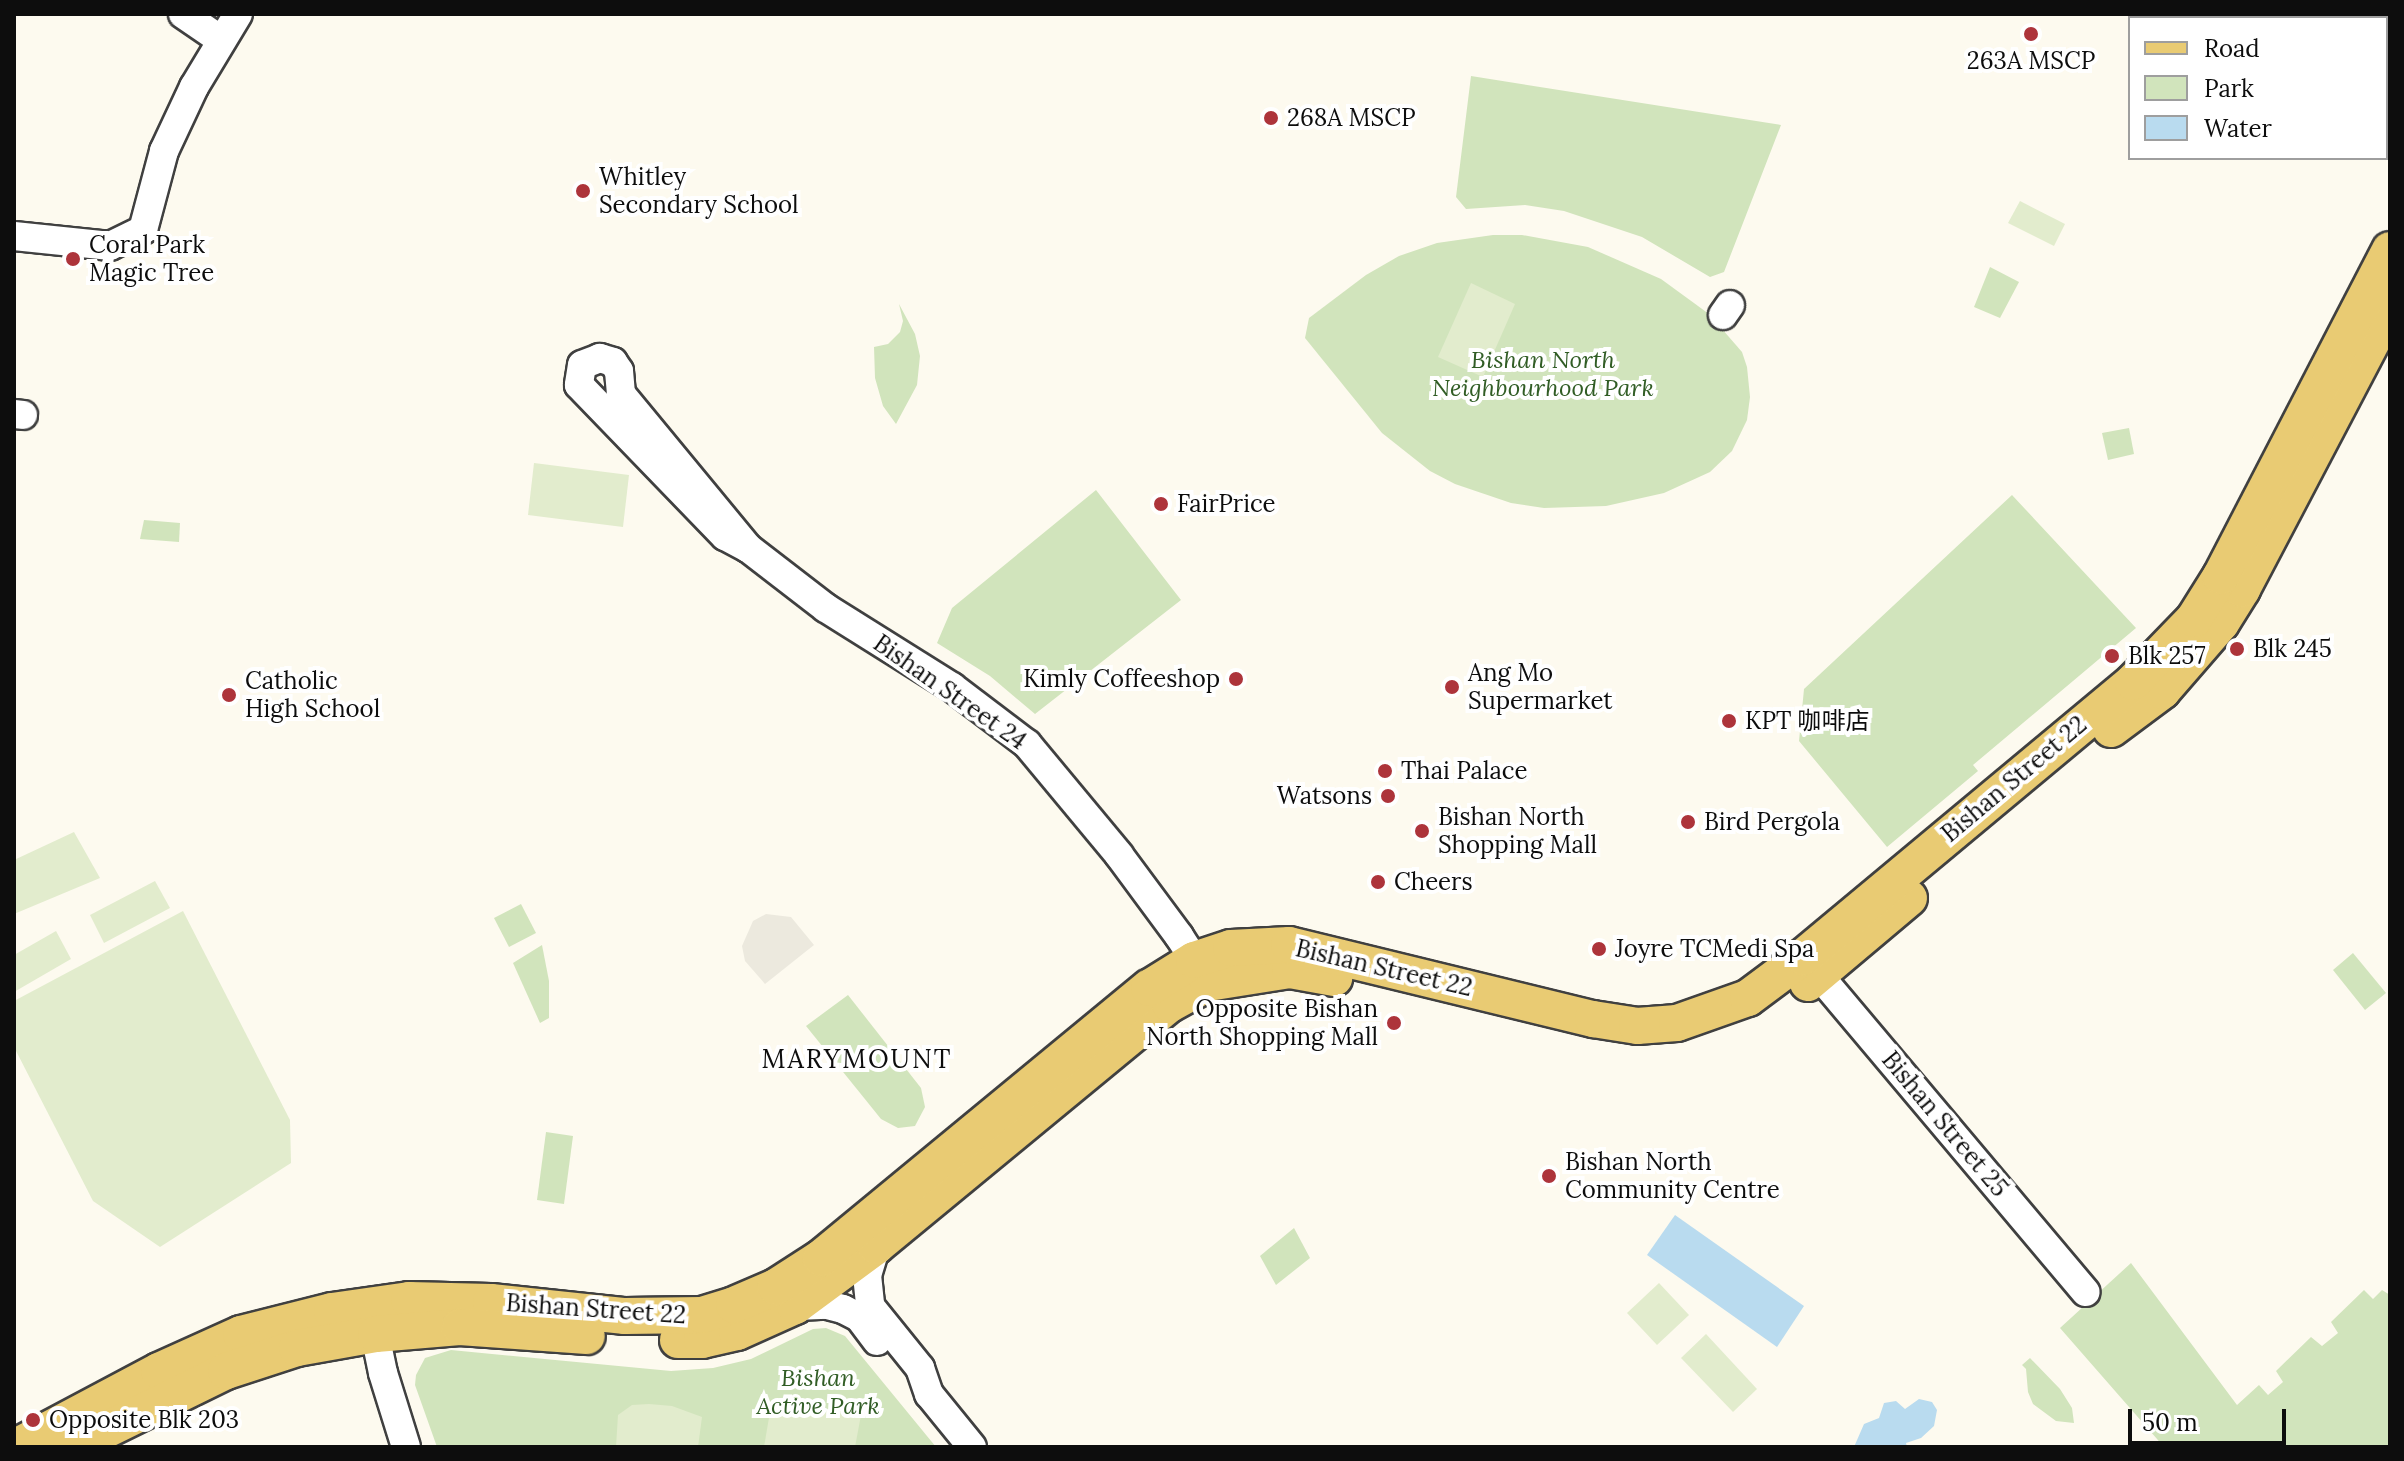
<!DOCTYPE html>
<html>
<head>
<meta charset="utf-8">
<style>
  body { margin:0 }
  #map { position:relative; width:2404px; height:1461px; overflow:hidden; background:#fdfaef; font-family:Lora,"Noto Sans SC",serif }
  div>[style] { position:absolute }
  .green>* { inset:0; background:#d1e4bc }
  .pitch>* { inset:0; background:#e2eccd }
  .plaza>* { inset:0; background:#ece9de }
  .water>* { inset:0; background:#b9dbef }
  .roads { filter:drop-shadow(2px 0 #404040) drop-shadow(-2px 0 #404040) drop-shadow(0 2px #404040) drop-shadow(0 -2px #404040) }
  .minor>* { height:28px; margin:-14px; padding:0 14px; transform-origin:14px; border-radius:14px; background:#fff }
  .major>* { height:36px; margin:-18px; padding:0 18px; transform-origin:18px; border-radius:18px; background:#e9cb73 }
  .dots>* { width:22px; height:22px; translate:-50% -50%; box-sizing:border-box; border:4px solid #fff; border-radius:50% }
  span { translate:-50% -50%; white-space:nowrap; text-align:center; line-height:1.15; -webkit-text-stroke:8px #fff; paint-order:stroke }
  .poi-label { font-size:24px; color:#0d0d0d }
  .left { translate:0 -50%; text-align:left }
  .right { translate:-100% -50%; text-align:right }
  .park-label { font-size:24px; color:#315d25; font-style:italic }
  .street-label { font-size:24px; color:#0d0d0d }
  .neighbourhood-label { font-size:26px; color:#0d0d0d; letter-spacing:2px }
  .frame { position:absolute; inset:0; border:16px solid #0d0d0d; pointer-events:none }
  .legend { position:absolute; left:2128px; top:16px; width:260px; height:144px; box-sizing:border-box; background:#fff; border:2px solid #9e9e9e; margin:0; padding:10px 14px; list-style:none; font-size:24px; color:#0d0d0d }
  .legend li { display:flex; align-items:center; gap:16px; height:40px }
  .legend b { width:40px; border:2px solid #9e9e9e }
  .scale { position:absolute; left:2128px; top:1409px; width:158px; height:36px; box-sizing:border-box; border:4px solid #0d0d0d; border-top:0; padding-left:10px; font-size:24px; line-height:28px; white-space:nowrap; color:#0d0d0d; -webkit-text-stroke:6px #fff; paint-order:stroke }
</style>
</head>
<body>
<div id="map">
  <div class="green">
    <div style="clip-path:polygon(1471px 76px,1781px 125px,1724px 272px,1710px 277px,1642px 237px,1564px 211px,1525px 205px,1466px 209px,1456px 197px)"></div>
    <div style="clip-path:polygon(1493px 235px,1522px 235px,1588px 247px,1661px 279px,1709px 314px,1742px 352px,1747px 367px,1750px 397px,1747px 420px,1732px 451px,1710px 472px,1664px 493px,1606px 506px,1544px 508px,1511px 503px,1455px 484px,1430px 471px,1382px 433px,1305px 338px,1309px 318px,1366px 275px,1399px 256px,1437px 243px)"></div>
    <div style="clip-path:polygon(1990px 267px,2019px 282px,2000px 318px,1974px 307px)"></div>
    <div style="clip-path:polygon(899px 304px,915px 334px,920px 356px,917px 385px,896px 424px,883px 406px,875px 378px,874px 347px,888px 344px,900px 332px,903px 321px)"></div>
    <div style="clip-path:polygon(2129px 428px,2134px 454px,2108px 460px,2102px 433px)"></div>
    <div style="clip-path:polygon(1096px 490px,1181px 600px,1035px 714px,990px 676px,937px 643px,952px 608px)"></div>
    <div style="clip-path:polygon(2012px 495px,2136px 628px,1973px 765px,1978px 771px,1887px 847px,1799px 741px,1804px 689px)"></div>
    <div style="clip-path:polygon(144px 520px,180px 523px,179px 542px,140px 539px)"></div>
    <div style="clip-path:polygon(521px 904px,536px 933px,509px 947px,494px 918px)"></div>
    <div style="clip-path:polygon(542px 945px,549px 981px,549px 1018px,540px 1023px,513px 963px)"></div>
    <div style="clip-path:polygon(2353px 953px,2386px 993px,2365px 1010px,2333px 970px)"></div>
    <div style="clip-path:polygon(848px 995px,921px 1088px,925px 1107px,915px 1126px,898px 1128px,881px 1119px,806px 1026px)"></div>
    <div style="clip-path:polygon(546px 1132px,573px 1136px,564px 1204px,537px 1200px)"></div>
    <div style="clip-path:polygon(1294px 1228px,1310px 1258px,1276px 1285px,1260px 1256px)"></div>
    <div style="clip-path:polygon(2131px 1263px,2237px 1405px,2259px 1385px,2268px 1395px,2283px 1382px,2276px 1371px,2311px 1337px,2322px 1346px,2338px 1333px,2331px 1322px,2364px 1290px,2373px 1299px,2382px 1290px,2390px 1295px,2390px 1447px,2164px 1447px,2060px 1328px)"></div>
    <div style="clip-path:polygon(826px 1328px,845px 1336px,936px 1447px,437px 1447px,415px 1385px,416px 1375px,425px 1358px,451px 1350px,671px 1371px,713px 1368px,751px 1359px,813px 1329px)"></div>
    <div style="clip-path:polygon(2030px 1358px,2060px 1389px,2072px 1408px,2074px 1423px,2056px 1421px,2033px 1404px,2028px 1392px,2026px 1369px,2022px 1365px)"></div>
  </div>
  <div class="pitch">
    <div style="clip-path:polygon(2020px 201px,2065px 224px,2054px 246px,2008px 223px)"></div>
    <div style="clip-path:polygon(1471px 283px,1515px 304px,1483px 377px,1438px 357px)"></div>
    <div style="clip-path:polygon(534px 463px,629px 475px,623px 527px,528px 515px)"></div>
    <div style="clip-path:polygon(74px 832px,100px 878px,14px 914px,14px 860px)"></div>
    <div style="clip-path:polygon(155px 881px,170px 908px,104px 943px,90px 915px)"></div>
    <div style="clip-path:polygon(183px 911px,290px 1120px,291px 1163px,160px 1247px,93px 1201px,14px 1047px,14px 1001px)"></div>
    <div style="clip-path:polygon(56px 931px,71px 959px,14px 992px,14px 955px)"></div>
    <div style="clip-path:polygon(1659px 1283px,1689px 1315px,1657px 1345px,1627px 1313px)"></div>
    <div style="clip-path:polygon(1706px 1334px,1757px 1389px,1733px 1412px,1681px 1358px)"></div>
    <div style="clip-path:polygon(772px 1400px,861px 1415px,855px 1447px,764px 1447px)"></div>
    <div style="clip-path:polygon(649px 1404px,672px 1406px,702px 1417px,698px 1447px,616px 1447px,618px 1415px,632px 1405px)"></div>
  </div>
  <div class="plaza">
    <div style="clip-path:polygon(766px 914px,791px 917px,814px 945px,765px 984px,745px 961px,742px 946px,753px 921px)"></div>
  </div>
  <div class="water">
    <div style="clip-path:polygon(1675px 1215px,1804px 1306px,1777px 1347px,1647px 1255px)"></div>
    <div style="clip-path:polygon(1919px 1399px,1932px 1402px,1937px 1410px,1934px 1426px,1921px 1438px,1906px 1443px,1907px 1447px,1854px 1447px,1864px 1424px,1879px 1418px,1884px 1403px,1896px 1401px,1905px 1409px)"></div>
  </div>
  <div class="roads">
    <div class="minor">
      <div style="left:183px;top:14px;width:46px;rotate:34.4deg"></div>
      <div style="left:14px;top:236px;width:97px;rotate:5.9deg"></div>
      <div style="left:110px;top:246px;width:37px;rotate:-26deg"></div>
      <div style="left:143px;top:230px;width:82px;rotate:-75.1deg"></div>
      <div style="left:164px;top:151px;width:71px;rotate:-64.9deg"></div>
      <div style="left:194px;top:87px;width:85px;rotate:-58.9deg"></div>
      <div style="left:1723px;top:315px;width:12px;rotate:-55deg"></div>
      <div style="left:14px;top:414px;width:9px;rotate:6deg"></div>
      <div style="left:748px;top:548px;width:200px;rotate:-129.5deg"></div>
      <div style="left:621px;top:394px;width:23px;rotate:-95deg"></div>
      <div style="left:619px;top:371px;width:11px;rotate:-124deg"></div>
      <div style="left:613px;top:362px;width:14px;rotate:-163deg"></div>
      <div style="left:600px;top:358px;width:19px;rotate:159deg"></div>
      <div style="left:582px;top:365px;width:20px;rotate:99deg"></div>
      <div style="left:579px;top:385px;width:210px;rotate:46deg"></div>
      <div style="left:725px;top:536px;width:26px;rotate:28deg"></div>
      <div style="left:748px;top:548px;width:98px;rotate:37.6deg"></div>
      <div style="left:826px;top:608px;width:149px;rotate:32.1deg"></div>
      <div style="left:952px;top:687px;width:94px;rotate:37.2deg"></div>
      <div style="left:1027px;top:744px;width:144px;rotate:50.3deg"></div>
      <div style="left:1119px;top:855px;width:101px;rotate:53.5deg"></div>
      <div style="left:1179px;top:936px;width:46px;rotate:57.3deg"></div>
      <div style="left:1806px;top:960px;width:434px;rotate:49.9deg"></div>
      <div style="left:876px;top:1246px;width:30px;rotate:107deg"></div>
      <div style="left:867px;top:1275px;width:31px;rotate:84deg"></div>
      <div style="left:870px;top:1306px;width:80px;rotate:51.1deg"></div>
      <div style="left:920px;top:1368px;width:28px;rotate:71deg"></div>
      <div style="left:929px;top:1394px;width:68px;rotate:50.9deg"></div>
      <div style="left:795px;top:1306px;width:32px;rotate:-2deg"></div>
      <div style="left:827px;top:1305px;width:16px;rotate:14deg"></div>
      <div style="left:843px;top:1309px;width:18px;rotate:27deg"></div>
      <div style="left:859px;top:1317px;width:30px;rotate:53deg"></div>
      <div style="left:371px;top:1315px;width:59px;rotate:78.3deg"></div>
      <div style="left:383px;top:1373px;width:77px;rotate:72.7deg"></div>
    </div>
    <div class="major">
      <div style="left:2111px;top:729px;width:64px;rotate:-36.7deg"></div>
      <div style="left:2162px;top:691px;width:90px;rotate:-49.1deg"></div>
      <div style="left:2221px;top:623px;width:40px;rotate:-58deg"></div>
      <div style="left:2242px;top:589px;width:318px;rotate:-62.3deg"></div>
      <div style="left:1808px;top:983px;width:132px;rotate:-40.1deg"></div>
      <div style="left:678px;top:1340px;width:24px"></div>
      <div style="left:702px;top:1340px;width:36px;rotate:-13deg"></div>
      <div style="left:737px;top:1332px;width:64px;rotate:-24.1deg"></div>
      <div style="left:795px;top:1306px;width:101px;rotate:-36.5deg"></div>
      <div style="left:876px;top:1246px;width:381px;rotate:-39.5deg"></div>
      <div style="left:1170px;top:1004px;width:43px;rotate:-28.9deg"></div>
      <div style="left:1208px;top:983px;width:83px;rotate:-9deg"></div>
      <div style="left:1290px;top:970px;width:45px;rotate:10.3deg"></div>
      <div style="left:16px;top:1447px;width:162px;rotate:-28deg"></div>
      <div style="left:159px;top:1371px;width:90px;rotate:-24.3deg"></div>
      <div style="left:241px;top:1334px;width:94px;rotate:-14.2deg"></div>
      <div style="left:332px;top:1311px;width:78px;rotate:-8.1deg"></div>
      <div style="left:409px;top:1300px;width:82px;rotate:1.4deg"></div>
      <div style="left:491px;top:1302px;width:135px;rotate:6deg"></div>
      <div style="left:625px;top:1316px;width:77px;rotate:-0.7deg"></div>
      <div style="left:702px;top:1315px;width:34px;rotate:-17deg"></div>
      <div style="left:734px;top:1305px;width:46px;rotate:-23.2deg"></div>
      <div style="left:776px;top:1287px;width:54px;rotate:-32.8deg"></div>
      <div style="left:821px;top:1258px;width:425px;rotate:-39.5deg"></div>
      <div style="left:1149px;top:988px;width:53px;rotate:-31.9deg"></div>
      <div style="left:1194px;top:960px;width:39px;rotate:-18deg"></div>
      <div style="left:1231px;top:948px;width:58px;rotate:-3deg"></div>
      <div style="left:1289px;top:945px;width:313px;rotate:13.7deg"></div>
      <div style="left:1593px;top:1019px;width:45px;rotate:9deg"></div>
      <div style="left:1637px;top:1026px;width:40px;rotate:-4.3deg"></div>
      <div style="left:1677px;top:1023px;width:75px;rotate:-19.4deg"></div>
      <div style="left:1748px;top:998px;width:69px;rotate:-36.7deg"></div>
      <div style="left:1803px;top:957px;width:430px;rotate:-39.8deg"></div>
      <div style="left:2133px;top:682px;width:88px;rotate:-45.9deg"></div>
      <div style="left:2194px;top:619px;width:51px;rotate:-57.9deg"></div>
      <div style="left:2221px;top:576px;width:367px;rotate:-62.6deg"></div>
      <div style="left:71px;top:1447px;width:173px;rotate:-26.1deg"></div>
      <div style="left:226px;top:1371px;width:75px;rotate:-17.9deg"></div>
      <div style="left:297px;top:1348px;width:80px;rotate:-10deg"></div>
      <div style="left:376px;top:1334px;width:84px;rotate:-4.8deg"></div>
      <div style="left:460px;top:1327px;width:127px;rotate:4.1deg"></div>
    </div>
  </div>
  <div class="dots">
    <div style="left:2031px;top:34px;background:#ad343b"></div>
    <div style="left:1271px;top:118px;background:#ad343b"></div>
    <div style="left:583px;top:191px;background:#ad343b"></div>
    <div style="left:73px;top:259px;background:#ad343b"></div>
    <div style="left:1161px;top:504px;background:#ad343b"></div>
    <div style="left:2237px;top:649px;background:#ad343b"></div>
    <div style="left:2112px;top:656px;background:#ad343b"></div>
    <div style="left:1236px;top:679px;background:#ad343b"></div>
    <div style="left:1452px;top:687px;background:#ad343b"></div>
    <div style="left:229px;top:695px;background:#ad343b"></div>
    <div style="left:1729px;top:721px;background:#ad343b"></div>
    <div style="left:1385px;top:771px;background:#ad343b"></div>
    <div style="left:1388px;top:796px;background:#ad343b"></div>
    <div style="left:1688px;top:822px;background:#ad343b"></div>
    <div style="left:1422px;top:831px;background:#ad343b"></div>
    <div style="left:1378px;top:882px;background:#ad343b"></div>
    <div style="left:1599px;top:949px;background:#ad343b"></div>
    <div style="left:1394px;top:1023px;background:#ad343b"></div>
    <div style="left:1549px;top:1176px;background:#ad343b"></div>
    <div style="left:33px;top:1420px;background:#ad343b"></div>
  </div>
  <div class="poi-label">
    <span style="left:2031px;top:61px">263A MSCP</span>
    <span class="left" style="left:1287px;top:118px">268A MSCP</span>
    <span class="left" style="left:599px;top:191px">Whitley<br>Secondary School</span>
    <span class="left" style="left:89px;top:259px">Coral Park<br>Magic Tree</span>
    <span class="left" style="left:1177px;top:504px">FairPrice</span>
    <span class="left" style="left:2253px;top:649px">Blk 245</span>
    <span class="left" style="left:2128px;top:656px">Blk 257</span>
    <span class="left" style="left:1468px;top:687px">Ang Mo<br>Supermarket</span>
    <span class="right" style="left:1220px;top:679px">Kimly Coffeeshop</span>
    <span class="left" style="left:245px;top:695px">Catholic<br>High School</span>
    <span class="left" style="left:1745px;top:721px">KPT 咖啡店</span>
    <span class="left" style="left:1401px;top:771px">Thai Palace</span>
    <span class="right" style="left:1372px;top:796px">Watsons</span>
    <span class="left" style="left:1438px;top:831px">Bishan North<br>Shopping Mall</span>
    <span class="left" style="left:1704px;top:822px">Bird Pergola</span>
    <span class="left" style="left:1394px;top:882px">Cheers</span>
    <span class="left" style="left:1615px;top:949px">Joyre TCMedi Spa</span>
    <span class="right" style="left:1378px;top:1023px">Opposite Bishan<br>North Shopping Mall</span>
    <span class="left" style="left:1565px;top:1176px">Bishan North<br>Community Centre</span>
    <span class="left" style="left:49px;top:1420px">Opposite Blk 203</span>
  </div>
  <div class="park-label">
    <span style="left:1543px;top:374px">Bishan North<br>Neighbourhood Park</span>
    <span style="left:818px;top:1392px">Bishan<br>Active Park</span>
  </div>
  <div class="street-label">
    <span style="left:950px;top:692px;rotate:35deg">Bishan Street 24</span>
    <span style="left:2014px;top:779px;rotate:-40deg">Bishan Street 22</span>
    <span style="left:1384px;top:968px;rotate:13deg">Bishan Street 22</span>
    <span style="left:1945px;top:1124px;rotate:50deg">Bishan Street 25</span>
    <span style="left:596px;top:1309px;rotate:4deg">Bishan Street 22</span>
  </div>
  <div class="neighbourhood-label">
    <span style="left:857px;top:1059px">MARYMOUNT</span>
  </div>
  <div class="frame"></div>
  <ul class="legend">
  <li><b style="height:10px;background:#e9cb73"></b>Road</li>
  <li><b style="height:22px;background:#d1e4bc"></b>Park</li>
  <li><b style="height:22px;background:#b9dbef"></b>Water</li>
  </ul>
  <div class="scale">50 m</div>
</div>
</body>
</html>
